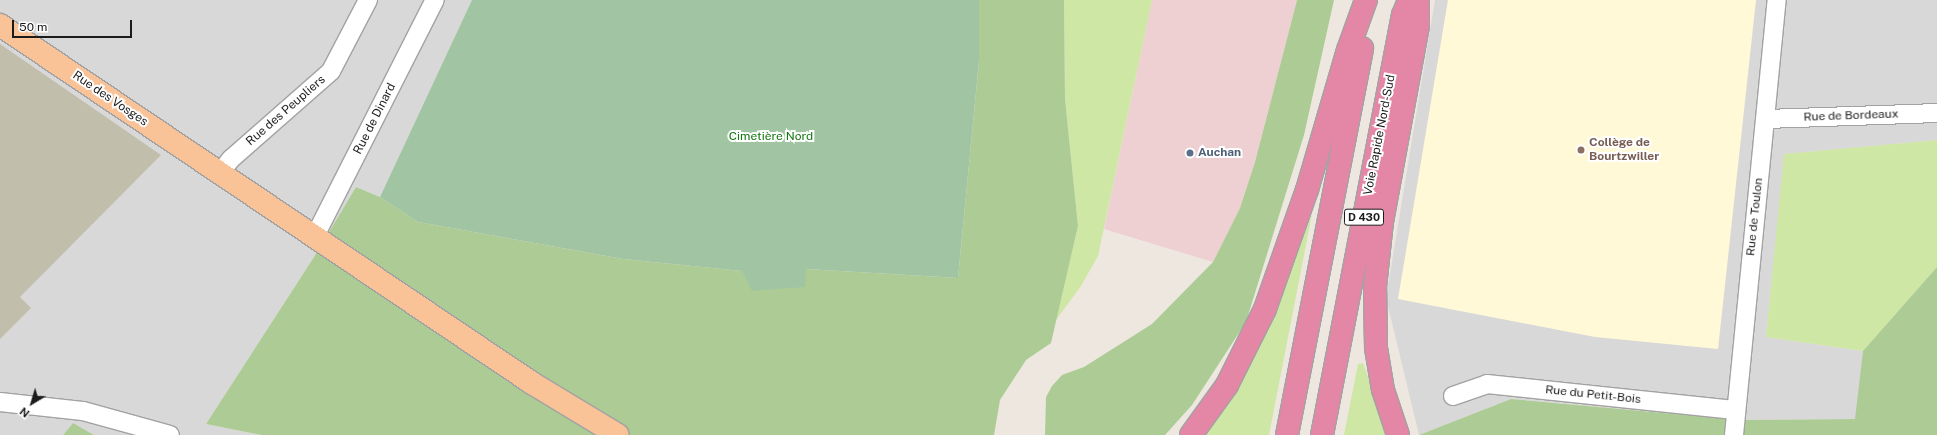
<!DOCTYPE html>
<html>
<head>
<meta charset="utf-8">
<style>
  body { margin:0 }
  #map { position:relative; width:1937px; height:435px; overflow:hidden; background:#ede7e0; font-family:"Public Sans",sans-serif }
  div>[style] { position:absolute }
  .residential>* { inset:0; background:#d9d8d8 }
  .commercial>* { inset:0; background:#eecfd2 }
  .education>* { inset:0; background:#fff9d7 }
  .construction>* { inset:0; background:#c1beac }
  .grass>* { inset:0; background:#cfe7a5 }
  .forest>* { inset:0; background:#adcc95 }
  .cemetery>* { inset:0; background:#a1c5a2 }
  .roads { filter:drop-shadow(1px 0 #a2a2a2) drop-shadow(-1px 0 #a2a2a2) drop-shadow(0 1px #a2a2a2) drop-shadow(0 -1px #a2a2a2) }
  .minor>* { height:18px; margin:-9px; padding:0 9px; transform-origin:9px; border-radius:9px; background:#fff }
  .major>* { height:22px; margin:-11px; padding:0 11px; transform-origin:11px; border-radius:11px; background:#fac297 }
  .highway>* { height:22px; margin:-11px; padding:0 11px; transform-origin:11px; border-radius:11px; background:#e487a6 }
  .dots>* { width:11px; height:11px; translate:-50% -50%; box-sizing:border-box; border:2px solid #fff; border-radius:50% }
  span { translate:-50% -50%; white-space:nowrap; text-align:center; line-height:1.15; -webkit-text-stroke:4px #fff; paint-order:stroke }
  .shield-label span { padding:1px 3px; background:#fff; border:1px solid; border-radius:3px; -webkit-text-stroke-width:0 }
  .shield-label { font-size:11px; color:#1b1b1b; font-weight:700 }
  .street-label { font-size:12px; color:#1b1b1b }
  .park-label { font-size:12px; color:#12760c }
  .education-label { font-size:12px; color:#785e54; font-weight:700 }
  .left { translate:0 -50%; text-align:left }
  .service-label { font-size:12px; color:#4e5e75; font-weight:700 }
  .north { position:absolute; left:12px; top:383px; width:40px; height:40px; -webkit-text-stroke:3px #fff; paint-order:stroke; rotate:218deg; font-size:11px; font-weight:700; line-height:16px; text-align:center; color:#1b1b1b }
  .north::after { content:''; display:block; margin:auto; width:14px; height:18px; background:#1b1b1b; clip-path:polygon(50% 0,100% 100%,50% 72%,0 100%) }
  .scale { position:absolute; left:12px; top:20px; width:120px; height:18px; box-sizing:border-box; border:2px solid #1b1b1b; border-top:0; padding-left:5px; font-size:12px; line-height:14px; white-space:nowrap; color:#1b1b1b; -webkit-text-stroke:3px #fff; paint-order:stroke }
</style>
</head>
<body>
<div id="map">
  <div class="residential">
    <div style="clip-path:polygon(0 0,472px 0,380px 197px,356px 187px,314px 257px,206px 424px,261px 435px,94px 435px,73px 423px,63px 435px,0 435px)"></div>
    <div style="clip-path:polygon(1435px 0,1937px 0,1937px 140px,1785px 154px,1766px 337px,1863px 351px,1856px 419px,1741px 420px,1511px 399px,1419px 435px,1386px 298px)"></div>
  </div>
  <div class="commercial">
    <div style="clip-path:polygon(1152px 0,1297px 0,1255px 162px,1240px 208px,1213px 262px,1104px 229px)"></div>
  </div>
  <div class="education">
    <div style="clip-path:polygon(1448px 0,1756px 0,1718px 349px,1595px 337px,1398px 299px)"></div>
  </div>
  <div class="construction">
    <div style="clip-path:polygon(0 44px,161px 155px,20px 297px,31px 308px,0 339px)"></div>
  </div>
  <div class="grass">
    <div style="clip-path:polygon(1064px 0,1152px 0,1098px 256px,1081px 286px,1056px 320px,1078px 226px,1065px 99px)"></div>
    <div style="clip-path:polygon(1937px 140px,1937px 267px,1863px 351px,1766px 337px,1784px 154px)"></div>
    <div style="clip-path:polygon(1312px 214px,1269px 435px,1202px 435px,1277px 302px)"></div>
    <div style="clip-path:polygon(1363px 363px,1389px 435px,1344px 435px,1358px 364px)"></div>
  </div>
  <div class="forest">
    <div style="clip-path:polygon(979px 0,1064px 0,1065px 99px,1078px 226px,1051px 343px,1026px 360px,1000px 400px,994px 435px,261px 435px,206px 424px,314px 257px,356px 187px,380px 197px,418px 222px,623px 259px,742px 271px,806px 269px,958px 278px,979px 61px)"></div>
    <div style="clip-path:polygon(1297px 0,1334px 0,1304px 135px,1246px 322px,1192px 405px,1165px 435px,1045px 435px,1046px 397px,1052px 386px,1062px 375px,1084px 367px,1152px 324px,1213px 262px,1240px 208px,1255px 162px)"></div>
    <div style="clip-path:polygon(1937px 267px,1937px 435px,1419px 435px,1511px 399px,1741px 420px,1855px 419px,1863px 351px)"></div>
    <div style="clip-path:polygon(73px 423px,94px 435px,63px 435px)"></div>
  </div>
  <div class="cemetery">
    <div style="clip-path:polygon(472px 0,979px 0,979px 61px,958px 278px,806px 269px,805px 287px,752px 291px,742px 271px,623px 259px,418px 222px,380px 197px)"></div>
  </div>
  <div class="roads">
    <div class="minor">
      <div style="left:1766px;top:119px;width:171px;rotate:-2deg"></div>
      <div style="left:220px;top:173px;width:18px;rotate:-52deg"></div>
      <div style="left:231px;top:159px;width:133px;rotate:-41.3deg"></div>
      <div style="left:331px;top:71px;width:80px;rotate:-62.5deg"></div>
      <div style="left:314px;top:238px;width:267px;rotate:-63.1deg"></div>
      <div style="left:1453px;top:396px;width:36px;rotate:-19deg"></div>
      <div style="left:1487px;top:384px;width:249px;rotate:6deg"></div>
      <div style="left:0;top:402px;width:83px;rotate:6.2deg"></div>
      <div style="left:83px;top:411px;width:90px;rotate:15.4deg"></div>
      <div style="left:1734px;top:435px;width:437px;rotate:-84.4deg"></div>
    </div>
    <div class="major">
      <div style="left:0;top:25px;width:641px;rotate:33.94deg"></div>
      <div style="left:532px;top:383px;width:100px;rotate:31.2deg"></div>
    </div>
    <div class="highway">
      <div style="left:1191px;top:435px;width:62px;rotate:-54.2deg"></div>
      <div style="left:1227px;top:385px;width:85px;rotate:-63.4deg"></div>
      <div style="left:1265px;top:309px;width:126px;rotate:-70.6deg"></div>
      <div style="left:1307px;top:190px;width:146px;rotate:-73.7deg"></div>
      <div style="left:1348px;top:50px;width:53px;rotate:-70.2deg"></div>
      <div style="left:1287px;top:435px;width:394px;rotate:-79deg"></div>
      <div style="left:1322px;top:435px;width:428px;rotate:-79.1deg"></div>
      <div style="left:1403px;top:15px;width:16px;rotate:-68deg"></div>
      <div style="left:1398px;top:435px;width:47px;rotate:-108.4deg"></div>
      <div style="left:1383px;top:390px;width:43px;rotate:-99.5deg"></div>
      <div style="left:1376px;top:348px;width:61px;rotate:-90.9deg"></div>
      <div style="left:1375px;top:287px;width:65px;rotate:-83.9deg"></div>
      <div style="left:1382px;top:222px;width:199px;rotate:-79.6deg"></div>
      <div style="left:1418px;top:26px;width:26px;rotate:-90deg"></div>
    </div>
  </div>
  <div class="dots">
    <div style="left:1581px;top:150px;background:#8d6e63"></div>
    <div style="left:1190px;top:153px;background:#5c6f8a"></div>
  </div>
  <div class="shield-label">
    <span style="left:1364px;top:217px">D 430</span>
  </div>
  <div class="street-label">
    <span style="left:110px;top:99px;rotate:34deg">Rue des Vosges</span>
    <span style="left:286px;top:111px;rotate:-41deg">Rue des Peupliers</span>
    <span style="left:1851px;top:116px;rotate:-2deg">Rue de Bordeaux</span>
    <span style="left:375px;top:119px;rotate:-63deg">Rue de Dinard</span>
    <span style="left:1380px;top:135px;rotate:-79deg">Voie Rapide Nord-Sud</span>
    <span style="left:1755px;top:217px;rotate:-84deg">Rue de Toulon</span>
    <span style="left:1593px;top:395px;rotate:6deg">Rue du Petit-Bois</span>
  </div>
  <div class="park-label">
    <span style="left:771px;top:137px">Cimetière Nord</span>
  </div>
  <div class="education-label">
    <span class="left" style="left:1589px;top:150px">Collège de<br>Bourtzwiller</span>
  </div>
  <div class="service-label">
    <span class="left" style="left:1198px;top:153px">Auchan</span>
  </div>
  <div class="north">N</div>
  <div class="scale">50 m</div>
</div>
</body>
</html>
